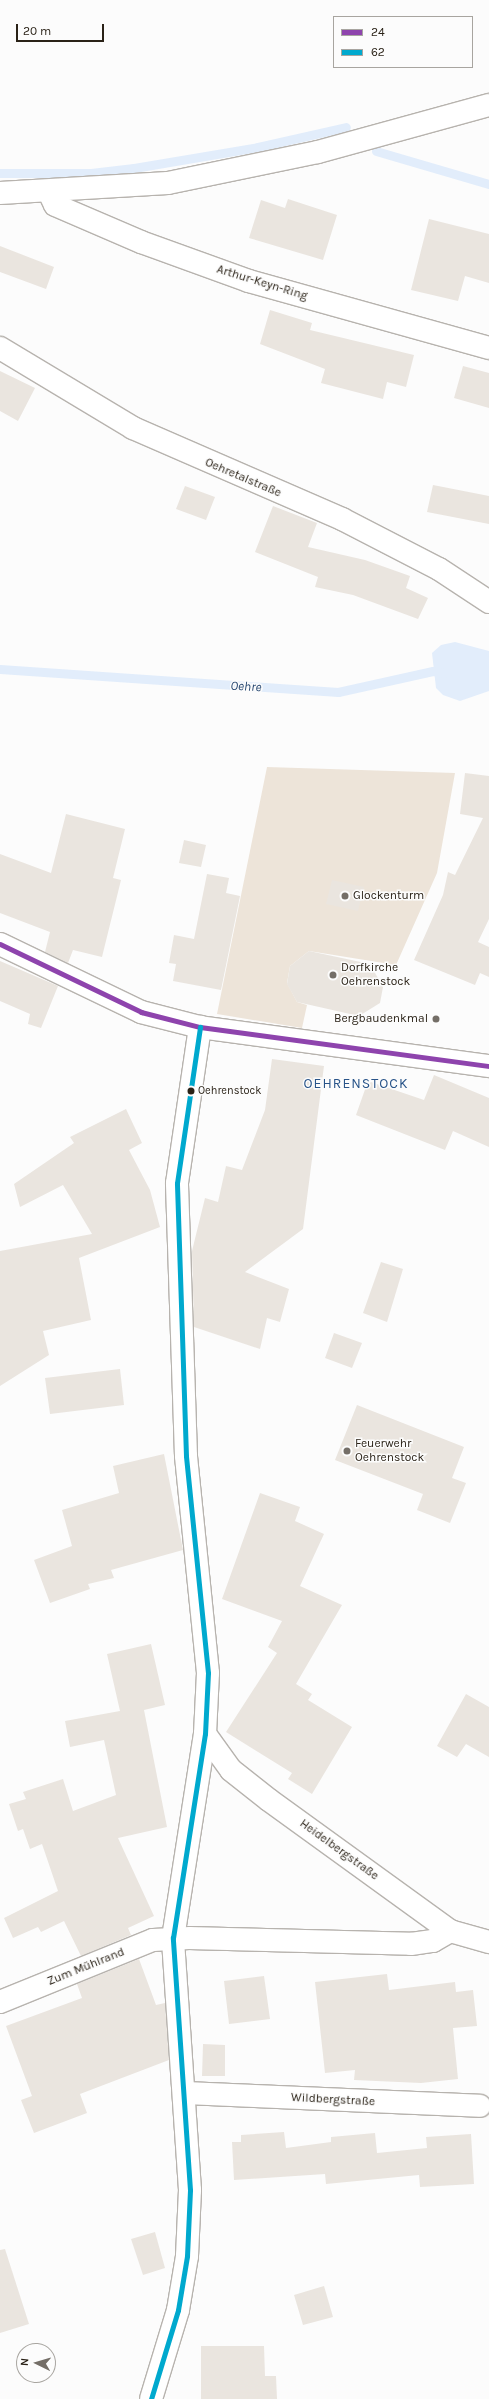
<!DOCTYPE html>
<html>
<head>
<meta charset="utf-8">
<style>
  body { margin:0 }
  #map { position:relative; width:489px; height:2399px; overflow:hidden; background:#fcfcfc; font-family:Karla,sans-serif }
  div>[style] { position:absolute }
  .green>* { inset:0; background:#ede4d9 }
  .water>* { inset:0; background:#e2edfb }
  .stream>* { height:9px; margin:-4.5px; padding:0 4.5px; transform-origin:4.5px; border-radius:4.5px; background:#e2edfb }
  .building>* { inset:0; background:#eae5df }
  .roads { filter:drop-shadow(1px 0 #b7b3ae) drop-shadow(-1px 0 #b7b3ae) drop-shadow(0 1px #b7b3ae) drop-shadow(0 -1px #b7b3ae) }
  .minor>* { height:22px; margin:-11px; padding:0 11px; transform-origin:11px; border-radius:11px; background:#fff }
  .tertiary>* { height:22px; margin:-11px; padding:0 11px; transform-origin:11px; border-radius:11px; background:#fff }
  .bus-1>* { height:5px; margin:-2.5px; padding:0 2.5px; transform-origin:2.5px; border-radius:2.5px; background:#8e44ad }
  .bus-2>* { height:5px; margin:-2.5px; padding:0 2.5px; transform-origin:2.5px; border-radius:2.5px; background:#00a9ce }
  .dots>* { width:11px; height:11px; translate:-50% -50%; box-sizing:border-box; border:2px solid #fcfcfc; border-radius:50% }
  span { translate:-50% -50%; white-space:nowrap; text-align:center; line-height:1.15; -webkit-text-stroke:3px #fcfcfc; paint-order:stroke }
  .bus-label { font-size:11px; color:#2a2217 }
  .left { translate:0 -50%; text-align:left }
  .street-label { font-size:12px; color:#2a2217 }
  .poi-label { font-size:12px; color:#2a2217 }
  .right { translate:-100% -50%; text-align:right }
  .water-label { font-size:13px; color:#24456f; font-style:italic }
  .quarter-label { font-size:14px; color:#295489; letter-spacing:1px }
  .legend { position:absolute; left:333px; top:16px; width:140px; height:52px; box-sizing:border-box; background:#fcfcfc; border:1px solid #a8a5a0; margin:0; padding:5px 7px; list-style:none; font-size:12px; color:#2a2217 }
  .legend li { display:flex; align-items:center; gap:8px; height:20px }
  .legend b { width:20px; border:1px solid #a8a5a0 }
  .north { position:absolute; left:16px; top:2343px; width:40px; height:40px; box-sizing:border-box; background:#fcfcfc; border:1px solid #a8a5a0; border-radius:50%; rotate:275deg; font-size:11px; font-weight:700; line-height:16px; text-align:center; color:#2a2217 }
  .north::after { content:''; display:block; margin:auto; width:14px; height:18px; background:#746e67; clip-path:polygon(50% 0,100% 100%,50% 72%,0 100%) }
  .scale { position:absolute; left:16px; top:24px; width:88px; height:18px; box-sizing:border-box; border:2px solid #2a2217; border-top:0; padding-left:5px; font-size:12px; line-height:14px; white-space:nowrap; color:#2a2217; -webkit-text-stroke:3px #fcfcfc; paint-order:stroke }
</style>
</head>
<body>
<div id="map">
  <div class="green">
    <div style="clip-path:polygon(267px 767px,455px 773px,437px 873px,396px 965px,309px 951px,290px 966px,287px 983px,297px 1002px,307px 1005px,302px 1028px,217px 1014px)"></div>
  </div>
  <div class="water">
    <div style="clip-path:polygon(455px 642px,489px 651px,489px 691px,460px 701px,443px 695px,436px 688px,432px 653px,441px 645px)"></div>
  </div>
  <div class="stream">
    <div style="left:376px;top:151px;width:118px;rotate:16.3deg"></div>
    <div style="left:0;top:173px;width:91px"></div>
    <div style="left:91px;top:173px;width:43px;rotate:-6.6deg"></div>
    <div style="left:134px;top:168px;width:126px;rotate:-9.6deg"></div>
    <div style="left:258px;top:147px;width:90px;rotate:-12.8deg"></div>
    <div style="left:0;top:669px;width:339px;rotate:3.9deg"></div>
    <div style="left:338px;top:692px;width:97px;rotate:-12.5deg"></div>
    <div style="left:433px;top:671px;width:11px;rotate:10deg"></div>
  </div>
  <div class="building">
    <div style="clip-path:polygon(288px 199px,337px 215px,323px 260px,249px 238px,261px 200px,285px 208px)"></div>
    <div style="clip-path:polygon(429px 219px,489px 234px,489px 283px,465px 276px,458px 301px,411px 290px)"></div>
    <div style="clip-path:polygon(0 246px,54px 267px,46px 289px,0 272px)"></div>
    <div style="clip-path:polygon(270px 310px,312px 323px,310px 330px,414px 355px,406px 387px,387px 382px,383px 399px,321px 383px,325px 369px,260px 344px)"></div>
    <div style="clip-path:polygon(463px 366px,489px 373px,489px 408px,454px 398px)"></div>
    <div style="clip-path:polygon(0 371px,35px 388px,18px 421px,0 411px)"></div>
    <div style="clip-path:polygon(433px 485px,489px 496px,489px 524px,427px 512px)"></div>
    <div style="clip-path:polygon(185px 486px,215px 497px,206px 520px,176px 509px)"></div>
    <div style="clip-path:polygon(273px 506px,317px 523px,308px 547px,365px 560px,410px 576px,406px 588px,428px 598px,418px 619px,353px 595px,315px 587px,318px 577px,255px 552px)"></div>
    <div style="clip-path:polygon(465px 773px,489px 776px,489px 919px,478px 942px,489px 947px,489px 977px,480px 973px,475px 985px,414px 960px,443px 895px,448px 872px,455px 875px,483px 818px,460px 814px)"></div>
    <div style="clip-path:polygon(66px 814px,125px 829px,113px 878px,121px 880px,102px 957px,73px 950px,68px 963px,45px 952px,50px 932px,0 913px,0 854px,51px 873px)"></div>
    <div style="clip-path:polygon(184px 840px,206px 845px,201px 867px,179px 863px)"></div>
    <div style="clip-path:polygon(207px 874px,229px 878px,226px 893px,240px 896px,221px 990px,173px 981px,176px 964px,169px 963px,174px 935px,194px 939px)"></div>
    <div style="clip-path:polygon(332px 880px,364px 887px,358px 911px,326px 904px)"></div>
    <div style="clip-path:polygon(309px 951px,370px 964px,383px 987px,380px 1003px,359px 1016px,297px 1002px,287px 984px,290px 966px)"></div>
    <div style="clip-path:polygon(0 961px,58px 986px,41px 1028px,28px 1024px,30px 1014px,0 1001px)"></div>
    <div style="clip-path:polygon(272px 1059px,324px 1066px,303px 1229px,245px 1272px,289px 1289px,280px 1322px,267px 1318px,260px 1349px,194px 1327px,192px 1251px,205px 1198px,218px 1202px,226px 1166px,242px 1170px,265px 1110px)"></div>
    <div style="clip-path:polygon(434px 1075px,489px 1098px,489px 1147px,453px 1131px,445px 1150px,356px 1115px,368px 1081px,424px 1100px)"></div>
    <div style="clip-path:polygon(126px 1109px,142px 1143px,129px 1150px,150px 1190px,160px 1227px,79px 1258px,91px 1320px,43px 1331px,49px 1355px,0 1386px,0 1251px,92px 1234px,63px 1185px,20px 1207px,14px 1184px,74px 1143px,70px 1137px)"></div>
    <div style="clip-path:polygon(381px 1262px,403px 1269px,387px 1322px,363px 1313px)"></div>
    <div style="clip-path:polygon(334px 1333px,362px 1343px,352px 1368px,325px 1358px)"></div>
    <div style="clip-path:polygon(120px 1369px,124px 1405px,50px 1414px,45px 1378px)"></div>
    <div style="clip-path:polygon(357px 1405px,464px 1447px,452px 1478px,466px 1483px,450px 1523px,417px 1510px,423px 1494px,335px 1460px)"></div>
    <div style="clip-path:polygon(164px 1454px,183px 1550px,111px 1570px,114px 1578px,88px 1584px,90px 1589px,50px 1603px,34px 1560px,72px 1546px,62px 1510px,119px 1493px,113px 1466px)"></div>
    <div style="clip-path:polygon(260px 1493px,300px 1507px,295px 1521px,324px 1534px,300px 1586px,342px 1605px,296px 1684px,312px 1694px,308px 1700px,352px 1727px,312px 1794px,288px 1779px,292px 1773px,226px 1732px,277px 1653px,268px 1647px,282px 1621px,222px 1599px)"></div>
    <div style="clip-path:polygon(151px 1644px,165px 1705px,144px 1710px,167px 1827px,118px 1838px,154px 1916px,128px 1928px,131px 1935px,81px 1956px,64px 1921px,41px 1932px,38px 1927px,13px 1938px,4px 1918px,58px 1891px,42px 1844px,30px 1849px,23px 1829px,18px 1831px,9px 1804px,26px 1799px,23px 1792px,63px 1779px,73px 1811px,116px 1795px,104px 1740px,70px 1747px,65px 1721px,120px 1711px,107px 1654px)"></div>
    <div style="clip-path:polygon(466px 1694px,489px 1707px,489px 1757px,466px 1744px,457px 1757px,437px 1746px)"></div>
    <div style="clip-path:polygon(139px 1959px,156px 2005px,165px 2003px,169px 2060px,80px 2094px,87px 2113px,34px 2133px,21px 2100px,32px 2096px,6px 2026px,82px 1998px,77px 1984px)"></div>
    <div style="clip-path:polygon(387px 1974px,389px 1990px,455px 1982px,456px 1992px,473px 1990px,477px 2026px,453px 2028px,458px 2079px,421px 2083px,354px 2080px,355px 2070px,325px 2073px,315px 1982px)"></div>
    <div style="clip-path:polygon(264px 1976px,270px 2019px,229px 2024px,224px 1981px)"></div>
    <div style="clip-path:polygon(203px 2044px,225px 2045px,225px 2076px,202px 2076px)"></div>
    <div style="clip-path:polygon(284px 2132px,286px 2148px,331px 2142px,331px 2137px,375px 2133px,377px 2153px,427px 2148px,426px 2137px,471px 2134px,474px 2184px,420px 2187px,419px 2175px,326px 2184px,325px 2174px,234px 2180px,232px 2142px,241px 2142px,241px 2135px)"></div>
    <div style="clip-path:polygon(155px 2232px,165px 2268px,143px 2275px,131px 2239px)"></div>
    <div style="clip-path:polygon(5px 2249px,29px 2324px,0 2333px,0 2250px)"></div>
    <div style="clip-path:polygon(324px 2286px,333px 2317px,303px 2325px,294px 2295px)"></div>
    <div style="clip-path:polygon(201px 2346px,264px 2346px,265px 2376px,276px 2376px,277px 2399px,201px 2399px)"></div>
  </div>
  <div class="roads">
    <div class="minor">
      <div style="left:49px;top:192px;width:14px;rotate:65deg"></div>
      <div style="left:55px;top:205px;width:94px;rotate:23.3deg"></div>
      <div style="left:141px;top:242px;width:115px;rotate:19.9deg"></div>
      <div style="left:249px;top:281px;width:249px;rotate:15.6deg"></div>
      <div style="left:0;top:193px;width:168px;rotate:-3.4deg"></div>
      <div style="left:168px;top:183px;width:153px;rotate:-11.7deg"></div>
      <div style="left:318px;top:152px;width:177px;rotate:-15.4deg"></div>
      <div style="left:0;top:944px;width:157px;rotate:25.7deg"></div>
      <div style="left:141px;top:1012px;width:61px;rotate:14.3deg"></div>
      <div style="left:200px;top:1027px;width:292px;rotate:7.7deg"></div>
      <div style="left:205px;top:1734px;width:44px;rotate:54.2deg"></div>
      <div style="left:231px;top:1770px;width:48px;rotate:38.3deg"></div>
      <div style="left:269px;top:1800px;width:223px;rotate:35.9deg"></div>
      <div style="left:450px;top:1931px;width:41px;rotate:15.8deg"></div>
      <div style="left:0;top:2002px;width:165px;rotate:-22.1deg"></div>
      <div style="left:153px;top:1940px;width:36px;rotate:-3deg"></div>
      <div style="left:189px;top:1938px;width:222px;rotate:1.5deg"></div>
      <div style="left:411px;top:1944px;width:22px;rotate:-8deg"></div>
      <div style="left:433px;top:1941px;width:20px;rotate:-30deg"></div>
      <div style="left:185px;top:2093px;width:295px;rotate:2.5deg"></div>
      <div style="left:151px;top:2399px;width:93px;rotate:-73.1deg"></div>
      <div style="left:178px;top:2310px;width:55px;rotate:-80.5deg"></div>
      <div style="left:187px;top:2256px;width:66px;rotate:-87.4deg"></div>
      <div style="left:190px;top:2190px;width:253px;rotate:-93.9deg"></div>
      <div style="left:173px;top:1938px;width:206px;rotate:-81.1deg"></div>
      <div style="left:205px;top:1734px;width:61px;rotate:-87.2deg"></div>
      <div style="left:208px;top:1673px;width:218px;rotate:-95.8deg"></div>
      <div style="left:186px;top:1456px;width:273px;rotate:-91.9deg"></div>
      <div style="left:177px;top:1183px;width:158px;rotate:-81.6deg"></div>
    </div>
    <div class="tertiary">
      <div style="left:0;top:348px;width:155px;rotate:31deg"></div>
      <div style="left:133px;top:428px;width:228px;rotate:23.5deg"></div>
      <div style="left:342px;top:519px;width:109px;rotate:27.3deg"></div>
      <div style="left:439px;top:569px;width:60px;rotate:33.4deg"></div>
    </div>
  </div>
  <div class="bus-1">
    <div style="left:0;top:944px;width:157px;rotate:25.7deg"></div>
    <div style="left:141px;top:1012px;width:61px;rotate:14.3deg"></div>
    <div style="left:200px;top:1027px;width:292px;rotate:7.7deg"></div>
  </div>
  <div class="bus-2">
    <div style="left:151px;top:2399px;width:93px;rotate:-73.1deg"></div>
    <div style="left:178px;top:2310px;width:55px;rotate:-80.5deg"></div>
    <div style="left:187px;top:2256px;width:66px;rotate:-87.4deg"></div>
    <div style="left:190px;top:2190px;width:253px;rotate:-93.9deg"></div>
    <div style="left:173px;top:1938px;width:206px;rotate:-81.1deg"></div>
    <div style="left:205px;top:1734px;width:61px;rotate:-87.2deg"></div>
    <div style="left:208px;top:1673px;width:218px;rotate:-95.8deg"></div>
    <div style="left:186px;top:1456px;width:273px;rotate:-91.9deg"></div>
    <div style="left:177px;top:1183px;width:158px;rotate:-81.6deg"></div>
  </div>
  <div class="dots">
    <div style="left:345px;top:896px;background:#746e67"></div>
    <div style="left:333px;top:975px;background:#746e67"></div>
    <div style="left:436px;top:1019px;background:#746e67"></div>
    <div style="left:191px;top:1091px;background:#2a2217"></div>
    <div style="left:347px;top:1451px;background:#746e67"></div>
  </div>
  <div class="bus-label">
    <span class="left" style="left:198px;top:1091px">Oehrenstock</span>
  </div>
  <div class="street-label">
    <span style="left:262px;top:283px;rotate:17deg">Arthur-Keyn-Ring</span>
    <span style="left:243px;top:478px;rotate:23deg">Oehretalstraße</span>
    <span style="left:339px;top:1850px;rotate:36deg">Heidelbergstraße</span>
    <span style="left:86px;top:1967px;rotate:-22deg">Zum Mühlrand</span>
    <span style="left:333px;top:2100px;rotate:3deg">Wildbergstraße</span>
  </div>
  <div class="poi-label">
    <span class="left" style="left:353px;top:896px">Glockenturm</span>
    <span class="left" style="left:341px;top:975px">Dorfkirche<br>Oehrenstock</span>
    <span class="right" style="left:428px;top:1019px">Bergbaudenkmal</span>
    <span class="left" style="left:355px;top:1451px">Feuerwehr<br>Oehrenstock</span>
  </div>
  <div class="water-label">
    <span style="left:246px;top:687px;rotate:3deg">Oehre</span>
  </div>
  <div class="quarter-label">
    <span style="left:356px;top:1084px">OEHRENSTOCK</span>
  </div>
  <ul class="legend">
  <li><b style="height:5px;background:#8e44ad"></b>24</li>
  <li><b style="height:5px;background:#00a9ce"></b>62</li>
  </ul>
  <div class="north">N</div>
  <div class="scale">20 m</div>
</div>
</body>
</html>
